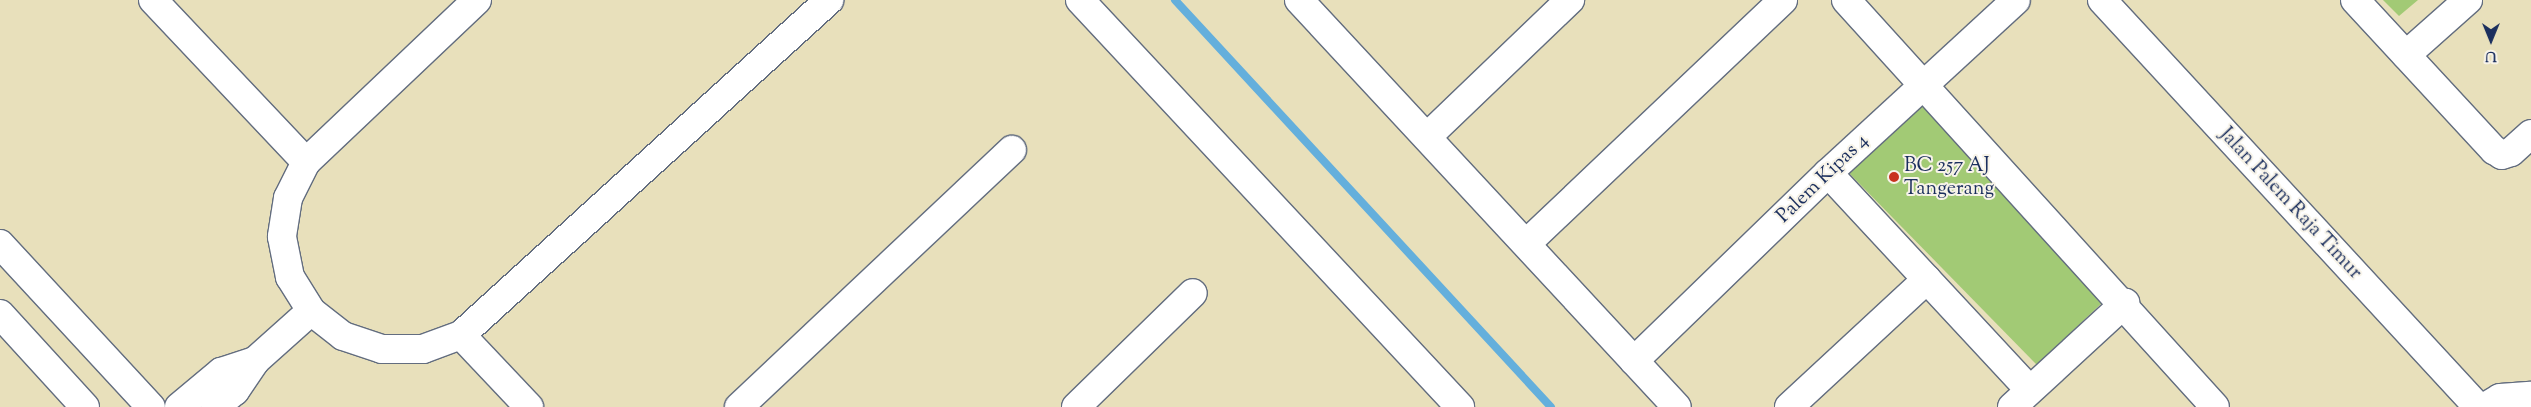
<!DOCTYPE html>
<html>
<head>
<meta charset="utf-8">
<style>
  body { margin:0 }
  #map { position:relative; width:2531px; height:407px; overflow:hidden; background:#e8e0bb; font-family:"Sorts Mill Goudy",serif }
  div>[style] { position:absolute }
  .green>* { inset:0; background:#a2ca75 }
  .stream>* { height:8px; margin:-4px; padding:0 4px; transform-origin:4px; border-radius:4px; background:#64afdc }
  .roads { filter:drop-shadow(1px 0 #636d7f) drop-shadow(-1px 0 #636d7f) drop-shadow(0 1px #636d7f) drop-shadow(0 -1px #636d7f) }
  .minor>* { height:28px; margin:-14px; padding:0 14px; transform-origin:14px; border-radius:14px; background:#fff }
  .tertiary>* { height:28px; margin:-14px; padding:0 14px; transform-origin:14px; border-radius:14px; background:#fff }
  .dots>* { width:14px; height:14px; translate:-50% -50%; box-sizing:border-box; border:2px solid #f7f3e8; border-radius:50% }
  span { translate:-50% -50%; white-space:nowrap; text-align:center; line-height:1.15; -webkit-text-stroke:4px #f7f3e8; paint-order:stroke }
  .poi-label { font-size:20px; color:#1b2f5e }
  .left { translate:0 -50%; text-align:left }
  .street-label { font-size:20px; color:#1b2f5e }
  .north { position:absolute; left:2466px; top:15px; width:50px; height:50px; -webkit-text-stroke:4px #f7f3e8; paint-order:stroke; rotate:180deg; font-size:14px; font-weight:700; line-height:20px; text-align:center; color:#1b2f5e }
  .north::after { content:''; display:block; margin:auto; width:18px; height:22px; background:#1b2f5e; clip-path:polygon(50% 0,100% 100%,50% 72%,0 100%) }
</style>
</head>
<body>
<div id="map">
  <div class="green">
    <div style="clip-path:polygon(2383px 0,2418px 0,2399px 16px)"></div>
    <div style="clip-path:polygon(1922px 102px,2107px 298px,2037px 365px,1847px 171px)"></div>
  </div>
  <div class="stream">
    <div style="left:1175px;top:0;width:554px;rotate:47.27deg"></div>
  </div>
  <div class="roads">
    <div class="minor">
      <div style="left:153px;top:0;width:223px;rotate:46.6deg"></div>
      <div style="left:477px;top:0;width:236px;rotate:136.5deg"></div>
      <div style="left:306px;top:162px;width:40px;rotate:116.6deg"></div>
      <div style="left:288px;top:198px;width:39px;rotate:99deg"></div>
      <div style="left:282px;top:237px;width:41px;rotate:78.7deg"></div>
      <div style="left:290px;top:277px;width:40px;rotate:58deg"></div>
      <div style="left:311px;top:311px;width:41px;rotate:38deg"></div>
      <div style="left:343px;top:336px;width:41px;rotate:18.4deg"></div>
      <div style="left:382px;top:349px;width:41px"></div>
      <div style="left:423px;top:349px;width:40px;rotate:-20.2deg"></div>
      <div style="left:461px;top:335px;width:498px;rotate:-42.3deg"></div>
      <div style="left:1080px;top:0;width:557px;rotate:46.96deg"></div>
      <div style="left:1299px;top:0;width:555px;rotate:47.12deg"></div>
      <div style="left:1846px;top:0;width:549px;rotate:47.8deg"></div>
      <div style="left:2102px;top:0;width:554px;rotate:47.27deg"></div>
      <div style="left:2355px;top:0;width:205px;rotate:47.2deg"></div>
      <div style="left:2494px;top:150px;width:9px;rotate:32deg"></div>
      <div style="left:2502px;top:155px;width:9px;rotate:-18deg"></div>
      <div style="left:2511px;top:152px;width:27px;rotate:-42deg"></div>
      <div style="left:2406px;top:55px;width:83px;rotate:-41.6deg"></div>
      <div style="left:1428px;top:136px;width:197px;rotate:-43.8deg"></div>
      <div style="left:1828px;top:173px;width:296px;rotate:47.1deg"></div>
      <div style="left:1527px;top:243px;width:353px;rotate:-43.5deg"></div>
      <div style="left:461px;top:335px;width:99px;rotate:46.6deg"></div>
      <div style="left:1634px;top:361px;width:270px;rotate:-44.1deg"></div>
      <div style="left:1828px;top:173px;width:255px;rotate:-42.6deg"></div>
      <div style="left:179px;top:407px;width:55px;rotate:-39.8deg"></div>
      <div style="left:221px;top:372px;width:36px;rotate:-18deg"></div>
      <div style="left:215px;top:407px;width:26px;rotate:-39deg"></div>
      <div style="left:235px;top:391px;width:36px;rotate:-56deg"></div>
      <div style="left:255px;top:361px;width:75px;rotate:-41.8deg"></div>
      <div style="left:739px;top:407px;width:375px;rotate:-43.3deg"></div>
      <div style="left:1076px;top:407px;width:163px;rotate:-44.3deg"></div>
      <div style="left:1789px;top:407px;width:188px;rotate:-42.8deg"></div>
      <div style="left:2012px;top:407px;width:154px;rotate:-42.6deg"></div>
    </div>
    <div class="tertiary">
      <div style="left:0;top:244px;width:222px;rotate:47.2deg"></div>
      <div style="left:0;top:314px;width:126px;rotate:47.6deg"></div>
      <div style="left:2485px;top:407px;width:17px;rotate:-31deg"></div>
      <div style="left:2500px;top:398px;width:31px;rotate:-4deg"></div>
    </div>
  </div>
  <div class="dots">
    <div style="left:1894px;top:177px;background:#c8321e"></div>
  </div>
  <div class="poi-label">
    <span class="left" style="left:1904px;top:178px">BC 257 AJ<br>Tangerang</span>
  </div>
  <div class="street-label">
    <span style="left:1823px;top:179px;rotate:-44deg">Palem Kipas 4</span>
    <span style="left:2290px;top:204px;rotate:47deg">Jalan Palem Raja Timur</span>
  </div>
  <div class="north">U</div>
</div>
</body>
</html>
